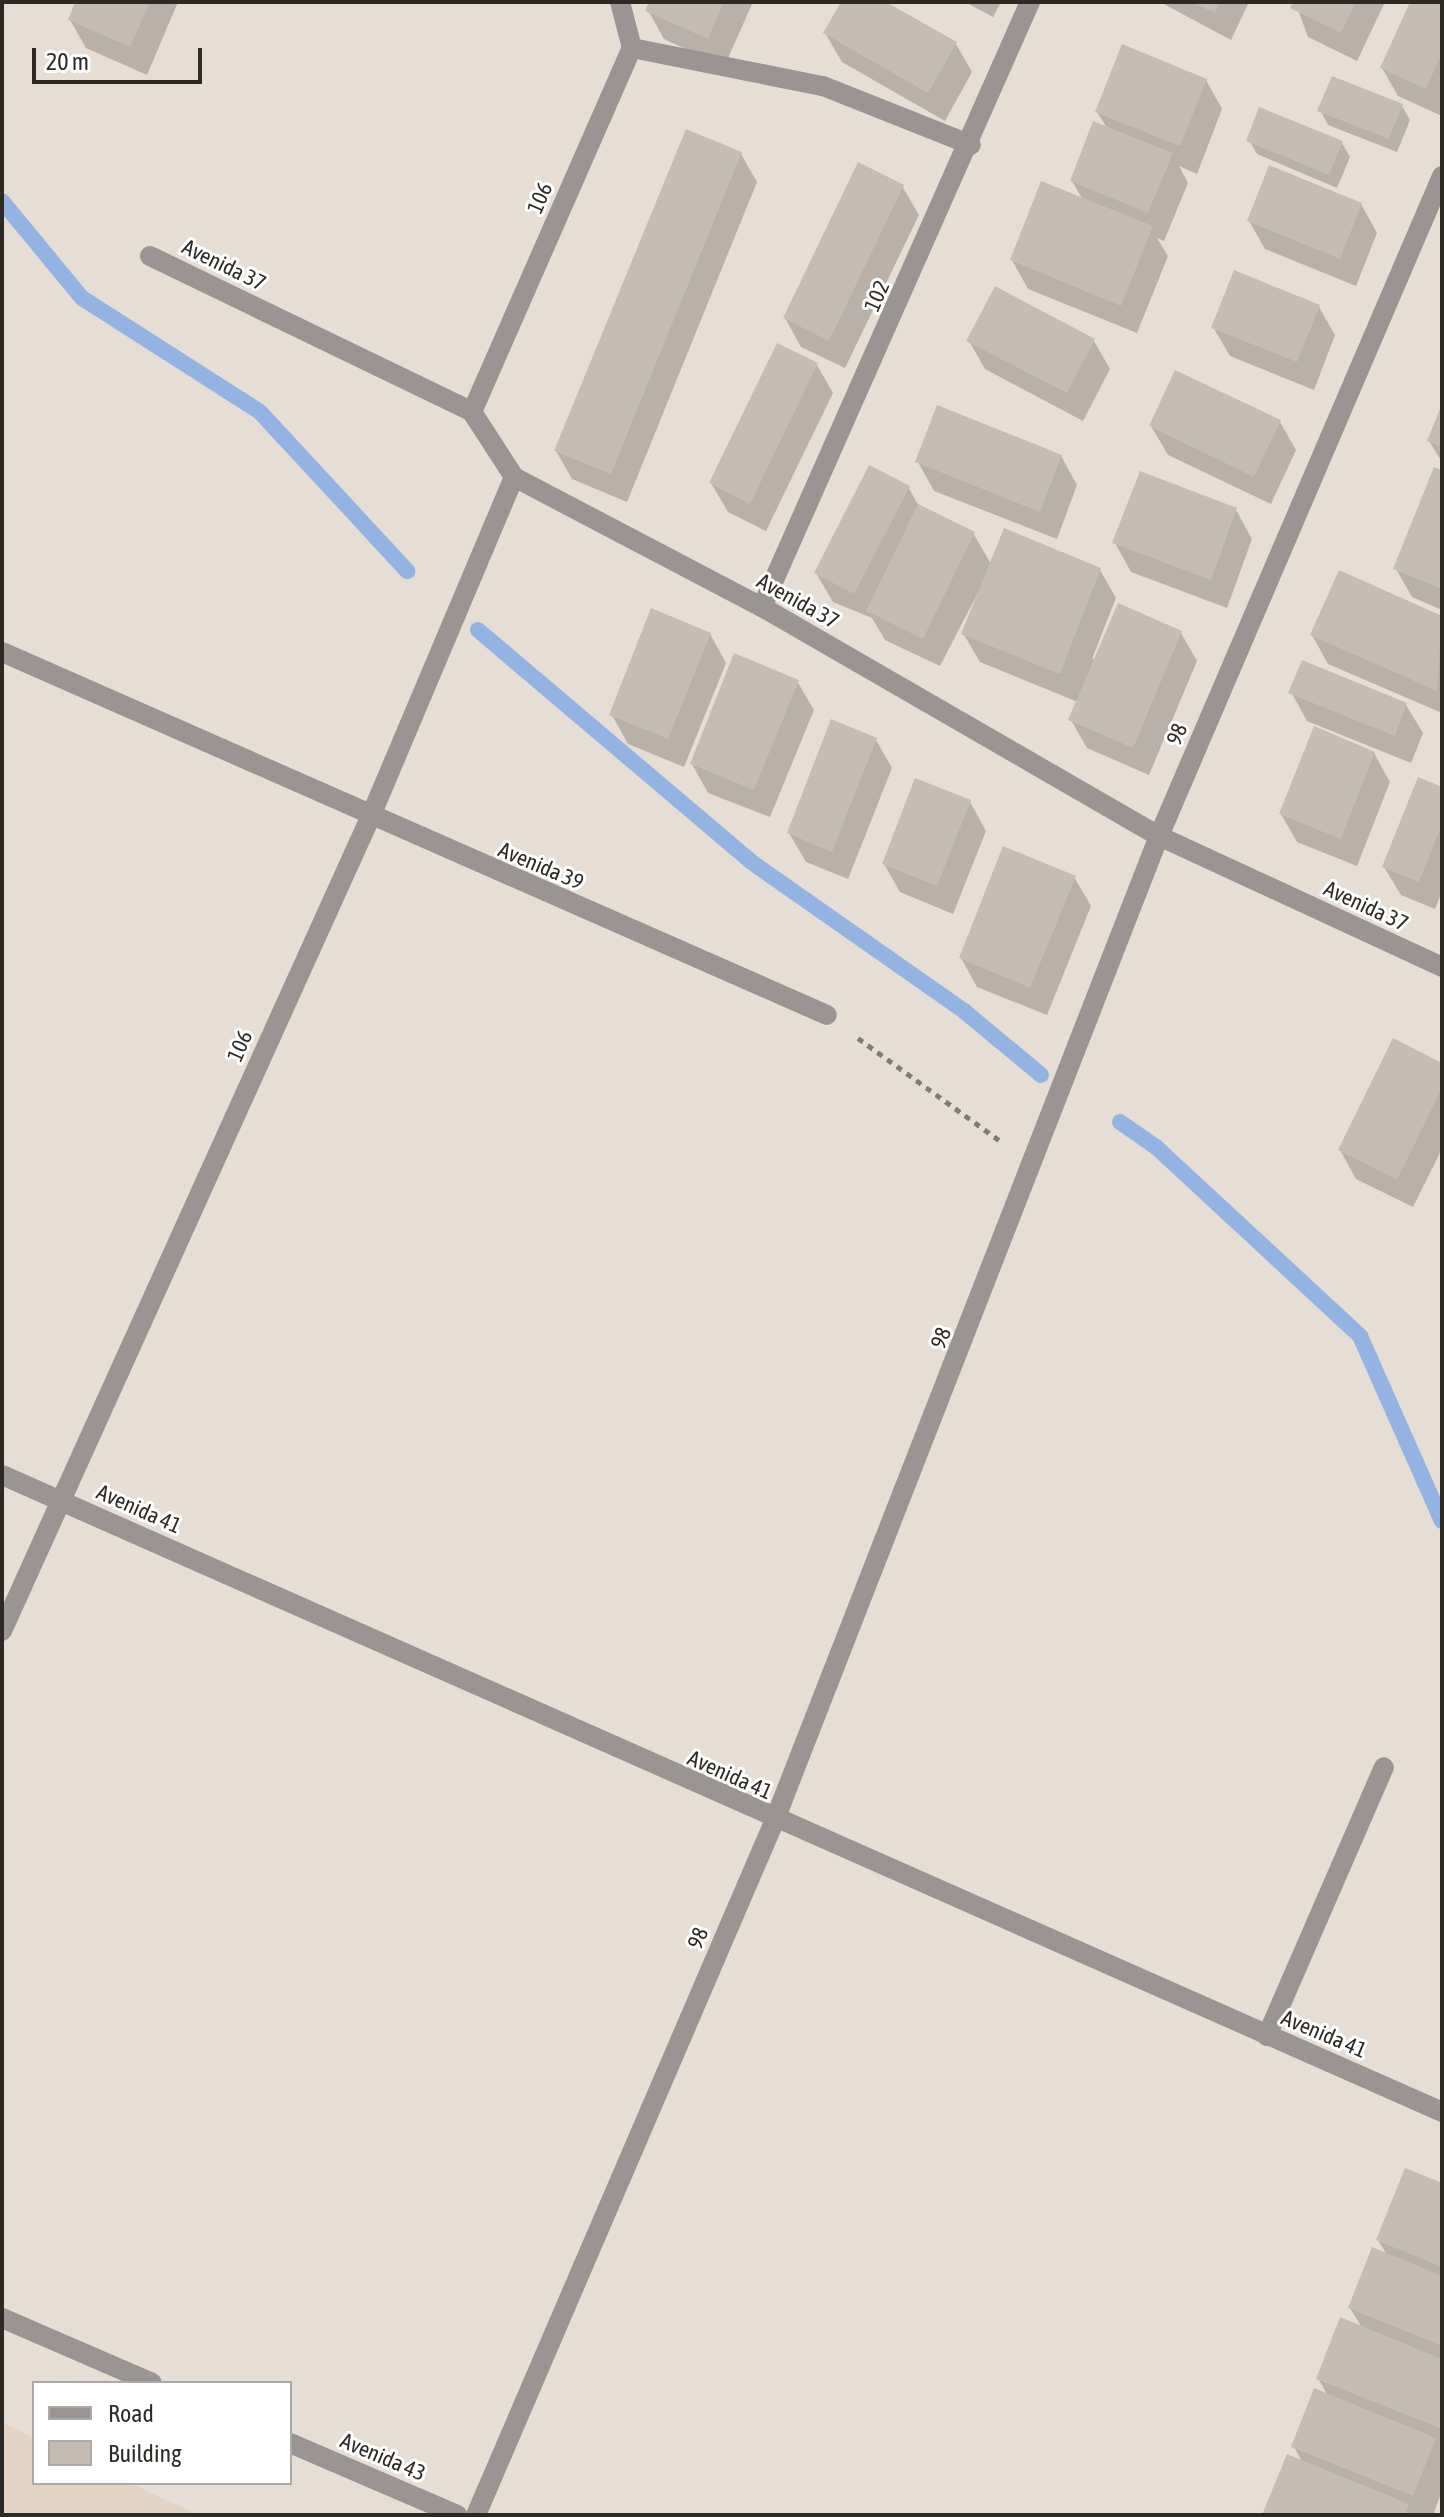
<!DOCTYPE html>
<html>
<head>
<meta charset="utf-8">
<style>
  body { margin:0 }
  #map { position:relative; width:1444px; height:2517px; overflow:hidden; background:#e6ddd4; font-family:"Asap Condensed",sans-serif }
  div>[style] { position:absolute }
  .built>* { inset:0; background:#e2d3c4 }
  .shadow>* { inset:0; background:#0003 }
  .stream>* { height:16px; margin:-8px; padding:0 8px; transform-origin:8px; border-radius:8px; background:#93b4e2 }
  .building>* { inset:0; background:#c5bdb3 }
  .path>* { height:5px; margin-top:-2.5px; transform-origin:0; background:repeating-linear-gradient(90deg,#827c76 0 6px,transparent 0 12px) }
  .service>* { height:20px; margin:-10px; padding:0 10px; transform-origin:10px; border-radius:10px; background:#9a9593 }
  .minor>* { height:20px; margin:-10px; padding:0 10px; transform-origin:10px; border-radius:10px; background:#9a9593 }
  span { translate:-50% -50%; white-space:nowrap; text-align:center; line-height:1.15; -webkit-text-stroke:6px #fff; paint-order:stroke }
  .street-label { font-size:22px; color:#2d2a26 }
  .frame { position:absolute; inset:0; border:4px solid #2d2a26; pointer-events:none }
  .legend { position:absolute; left:32px; top:2381px; width:260px; height:104px; box-sizing:border-box; background:#fff; border:2px solid #abaaa8; margin:0; padding:10px 14px; list-style:none; font-size:24px; color:#2d2a26 }
  .legend li { display:flex; align-items:center; gap:16px; height:40px }
  .legend b { width:40px; border:2px solid #abaaa8 }
  .scale { position:absolute; left:32px; top:48px; width:170px; height:36px; box-sizing:border-box; border:4px solid #2d2a26; border-top:0; padding-left:10px; font-size:24px; line-height:28px; white-space:nowrap; color:#2d2a26; -webkit-text-stroke:6px #fff; paint-order:stroke }
</style>
</head>
<body>
<div id="map">
  <div class="built">
    <div style="clip-path:polygon(2px 2422px,34px 2438px,34px 2483px,130px 2483px,198px 2515px,2px 2515px)"></div>
  </div>
  <div class="shadow">
    <div style="clip-path:polygon(77px 2px,178px 2px,147px 75px,86px 48px,70px 20px)"></div>
    <div style="clip-path:polygon(652px 2px,753px 2px,724px 67px,664px 39px,648px 10px)"></div>
    <div style="clip-path:polygon(843px 2px,882px 2px,956px 44px,972px 72px,945px 121px,842px 62px,825px 33px)"></div>
    <div style="clip-path:polygon(965px 2px,1001px 2px,993px 17px)"></div>
    <div style="clip-path:polygon(1160px 2px,1249px 2px,1231px 40px)"></div>
    <div style="clip-path:polygon(1295px 2px,1385px 2px,1357px 61px,1308px 37px)"></div>
    <div style="clip-path:polygon(1412px 2px,1442px 2px,1442px 116px,1398px 96px,1382px 68px)"></div>
    <div style="clip-path:polygon(1206px 80px,1222px 109px,1197px 174px,1179px 166px,1188px 183px,1164px 241px,1157px 238px,1168px 256px,1137px 333px,1028px 289px,1012px 260px,1083px 200px,1072px 181px,1107px 128px,1097px 112px)"></div>
    <div style="clip-path:polygon(1402px 106px,1410px 120px,1397px 152px,1328px 125px,1320px 110px)"></div>
    <div style="clip-path:polygon(1249px 140px,1342px 143px,1350px 157px,1337px 188px,1257px 154px)"></div>
    <div style="clip-path:polygon(741px 154px,757px 182px,627px 502px,572px 479px,556px 451px)"></div>
    <div style="clip-path:polygon(902px 186px,919px 215px,845px 368px,801px 347px,785px 318px)"></div>
    <div style="clip-path:polygon(1361px 204px,1377px 233px,1356px 286px,1265px 249px,1249px 221px)"></div>
    <div style="clip-path:polygon(1319px 307px,1335px 335px,1314px 390px,1230px 356px,1213px 327px)"></div>
    <div style="clip-path:polygon(969px 341px,1094px 341px,1110px 369px,1083px 421px,985px 369px)"></div>
    <div style="clip-path:polygon(817px 365px,833px 393px,766px 531px,728px 512px,711px 483px)"></div>
    <div style="clip-path:polygon(1442px 409px,1442px 462px,1429px 441px)"></div>
    <div style="clip-path:polygon(1280px 422px,1296px 450px,1271px 504px,1168px 455px,1151px 426px)"></div>
    <div style="clip-path:polygon(1061px 456px,1077px 485px,1057px 539px,934px 491px,918px 462px)"></div>
    <div style="clip-path:polygon(1442px 472px,1442px 610px,1412px 597px,1396px 569px)"></div>
    <div style="clip-path:polygon(908px 487px,920px 508px,973px 533px,991px 564px,1100px 570px,1116px 598px,1092px 659px,1181px 633px,1197px 661px,1149px 775px,1087px 748px,1071px 720px,1078px 702px,980px 662px,963px 633px,984px 581px,940px 666px,885px 640px,872px 618px,833px 602px,816px 573px)"></div>
    <div style="clip-path:polygon(1236px 510px,1252px 539px,1227px 608px,1131px 572px,1115px 543px)"></div>
    <div style="clip-path:polygon(1340px 572px,1442px 618px,1442px 713px,1328px 664px,1312px 635px)"></div>
    <div style="clip-path:polygon(710px 634px,726px 663px,684px 767px,628px 744px,612px 715px)"></div>
    <div style="clip-path:polygon(797px 681px,814px 710px,770px 817px,708px 793px,692px 764px)"></div>
    <div style="clip-path:polygon(1291px 692px,1406px 705px,1423px 733px,1411px 763px,1307px 721px)"></div>
    <div style="clip-path:polygon(876px 740px,892px 768px,848px 879px,806px 862px,789px 833px)"></div>
    <div style="clip-path:polygon(1374px 753px,1390px 782px,1357px 866px,1297px 842px,1281px 814px)"></div>
    <div style="clip-path:polygon(1442px 789px,1442px 892px,1435px 909px,1401px 895px,1384px 867px)"></div>
    <div style="clip-path:polygon(970px 802px,986px 831px,953px 914px,900px 892px,884px 864px)"></div>
    <div style="clip-path:polygon(1074px 877px,1091px 906px,1047px 1015px,977px 987px,961px 958px)"></div>
    <div style="clip-path:polygon(1442px 1065px,1442px 1149px,1413px 1207px,1356px 1179px,1340px 1150px)"></div>
    <div style="clip-path:polygon(1442px 2185px,1442px 2491px,1433px 2515px,1265px 2515px,1303px 2463px,1294px 2447px,1328px 2396px,1318px 2378px,1362px 2328px,1350px 2308px,1387px 2255px,1378px 2240px)"></div>
  </div>
  <div class="stream">
    <div style="left:2px;top:201px;width:126px;rotate:50.5deg"></div>
    <div style="left:82px;top:298px;width:211px;rotate:32.6deg"></div>
    <div style="left:260px;top:412px;width:217px;rotate:47.2deg"></div>
    <div style="left:478px;top:630px;width:357px;rotate:40.3deg"></div>
    <div style="left:750px;top:861px;width:261px;rotate:35deg"></div>
    <div style="left:964px;top:1011px;width:100px;rotate:39.7deg"></div>
    <div style="left:1120px;top:1122px;width:44px;rotate:34.8deg"></div>
    <div style="left:1156px;top:1147px;width:278px;rotate:42.8deg"></div>
    <div style="left:1360px;top:1336px;width:202px;rotate:66.1deg"></div>
  </div>
  <div class="building">
    <div style="clip-path:polygon(75px 2px,150px 2px,130px 47px,68px 20px)"></div>
    <div style="clip-path:polygon(649px 2px,724px 2px,708px 39px,645px 11px)"></div>
    <div style="clip-path:polygon(841px 2px,886px 2px,957px 42px,928px 93px,823px 33px)"></div>
    <div style="clip-path:polygon(1191px 2px,1220px 2px,1215px 13px)"></div>
    <div style="clip-path:polygon(1293px 2px,1356px 2px,1341px 33px,1290px 8px)"></div>
    <div style="clip-path:polygon(1410px 2px,1442px 2px,1442px 53px,1426px 89px,1380px 68px)"></div>
    <div style="clip-path:polygon(1122px 44px,1207px 79px,1180px 146px,1095px 112px)"></div>
    <div style="clip-path:polygon(1332px 76px,1403px 104px,1389px 139px,1317px 111px)"></div>
    <div style="clip-path:polygon(1259px 107px,1343px 141px,1329px 175px,1246px 141px)"></div>
    <div style="clip-path:polygon(1093px 121px,1173px 153px,1148px 213px,1070px 181px)"></div>
    <div style="clip-path:polygon(686px 129px,742px 152px,611px 474px,554px 451px)"></div>
    <div style="clip-path:polygon(858px 162px,904px 185px,829px 341px,783px 318px)"></div>
    <div style="clip-path:polygon(1269px 165px,1362px 203px,1340px 259px,1247px 221px)"></div>
    <div style="clip-path:polygon(1041px 181px,1153px 226px,1121px 306px,1010px 260px)"></div>
    <div style="clip-path:polygon(1234px 270px,1320px 305px,1297px 362px,1211px 328px)"></div>
    <div style="clip-path:polygon(995px 286px,1095px 339px,1067px 393px,966px 341px)"></div>
    <div style="clip-path:polygon(777px 343px,818px 363px,750px 504px,709px 483px)"></div>
    <div style="clip-path:polygon(1175px 370px,1281px 420px,1254px 477px,1149px 426px)"></div>
    <div style="clip-path:polygon(1442px 404px,1442px 447px,1427px 441px)"></div>
    <div style="clip-path:polygon(937px 405px,1062px 455px,1040px 512px,915px 462px)"></div>
    <div style="clip-path:polygon(869px 465px,910px 486px,854px 594px,814px 573px)"></div>
    <div style="clip-path:polygon(1434px 467px,1442px 470px,1442px 589px,1393px 569px)"></div>
    <div style="clip-path:polygon(1140px 471px,1237px 508px,1211px 580px,1112px 543px)"></div>
    <div style="clip-path:polygon(918px 504px,975px 532px,923px 639px,866px 611px)"></div>
    <div style="clip-path:polygon(1004px 528px,1101px 568px,1060px 674px,961px 634px)"></div>
    <div style="clip-path:polygon(1339px 570px,1442px 616px,1437px 691px,1310px 635px)"></div>
    <div style="clip-path:polygon(1118px 603px,1182px 631px,1133px 748px,1068px 720px)"></div>
    <div style="clip-path:polygon(651px 608px,711px 633px,668px 739px,609px 715px)"></div>
    <div style="clip-path:polygon(734px 653px,799px 680px,754px 790px,690px 764px)"></div>
    <div style="clip-path:polygon(1302px 660px,1407px 703px,1395px 736px,1288px 693px)"></div>
    <div style="clip-path:polygon(831px 719px,877px 738px,832px 852px,787px 833px)"></div>
    <div style="clip-path:polygon(1314px 726px,1375px 752px,1341px 839px,1279px 814px)"></div>
    <div style="clip-path:polygon(1418px 777px,1442px 787px,1442px 824px,1419px 882px,1382px 867px)"></div>
    <div style="clip-path:polygon(915px 778px,971px 800px,937px 886px,882px 864px)"></div>
    <div style="clip-path:polygon(1003px 846px,1076px 876px,1030px 988px,959px 958px)"></div>
    <div style="clip-path:polygon(1393px 1038px,1442px 1063px,1442px 1088px,1397px 1180px,1338px 1150px)"></div>
    <div style="clip-path:polygon(1405px 2168px,1442px 2183px,1442px 2267px,1376px 2240px)"></div>
    <div style="clip-path:polygon(1372px 2247px,1442px 2276px,1442px 2346px,1348px 2308px)"></div>
    <div style="clip-path:polygon(1340px 2317px,1442px 2359px,1442px 2429px,1316px 2379px)"></div>
    <div style="clip-path:polygon(1314px 2388px,1436px 2438px,1413px 2496px,1291px 2447px)"></div>
    <div style="clip-path:polygon(1287px 2454px,1409px 2504px,1405px 2515px,1262px 2515px)"></div>
  </div>
  <div class="path">
    <div style="left:858px;top:1038px;width:174px;rotate:35.9deg"></div>
  </div>
  <div class="service">
    <div style="left:632px;top:48px;width:195px;rotate:11.3deg"></div>
    <div style="left:823px;top:86px;width:159px;rotate:21.7deg"></div>
    <div style="left:1267px;top:2036px;width:293px;rotate:-66.5deg"></div>
  </div>
  <div class="minor">
    <div style="left:150px;top:256px;width:358px;rotate:25.8deg"></div>
    <div style="left:472px;top:412px;width:77px;rotate:57.1deg"></div>
    <div style="left:514px;top:477px;width:280px;rotate:27.7deg"></div>
    <div style="left:762px;top:607px;width:458px;rotate:30deg"></div>
    <div style="left:1159px;top:836px;width:312px;rotate:24.8deg"></div>
    <div style="left:472px;top:412px;width:398px;rotate:-66.3deg"></div>
    <div style="left:632px;top:48px;width:48px;rotate:-104.6deg"></div>
    <div style="left:762px;top:607px;width:662px;rotate:-66.11deg"></div>
    <div style="left:2px;top:652px;width:901px;rotate:23.75deg"></div>
    <div style="left:2px;top:1475px;width:1575px;rotate:23.86deg"></div>
    <div style="left:2px;top:1631px;width:892px;rotate:-65.65deg"></div>
    <div style="left:370px;top:818px;width:370px;rotate:-67.1deg"></div>
    <div style="left:2px;top:2318px;width:163px;rotate:23.4deg"></div>
    <div style="left:290px;top:2443px;width:182px;rotate:23.3deg"></div>
    <div style="left:476px;top:2515px;width:754px;rotate:-66.73deg"></div>
    <div style="left:774px;top:1822px;width:1058px;rotate:-68.67deg"></div>
    <div style="left:1159px;top:836px;width:718px;rotate:-66.79deg"></div>
  </div>
  <div class="street-label">
    <span style="left:540px;top:198px;rotate:-66deg">106</span>
    <span style="left:224px;top:265px;rotate:26deg">Avenida 37</span>
    <span style="left:877px;top:296px;rotate:-66deg">102</span>
    <span style="left:798px;top:601px;rotate:29deg">Avenida 37</span>
    <span style="left:1177px;top:734px;rotate:-67deg">98</span>
    <span style="left:541px;top:866px;rotate:23deg">Avenida 39</span>
    <span style="left:1366px;top:906px;rotate:25deg">Avenida 37</span>
    <span style="left:240px;top:1046px;rotate:-66deg">106</span>
    <span style="left:941px;top:1338px;rotate:-68deg">98</span>
    <span style="left:139px;top:1509px;rotate:24deg">Avenida 41</span>
    <span style="left:730px;top:1775px;rotate:24deg">Avenida 41</span>
    <span style="left:698px;top:1938px;rotate:-67deg">98</span>
    <span style="left:1324px;top:2034px;rotate:23deg">Avenida 41</span>
    <span style="left:383px;top:2457px;rotate:23deg">Avenida 43</span>
  </div>
  <div class="frame"></div>
  <ul class="legend">
  <li><b style="height:10px;background:#9a9593"></b>Road</li>
  <li><b style="height:22px;background:#c5bdb3"></b>Building</li>
  </ul>
  <div class="scale">20 m</div>
</div>
</body>
</html>
